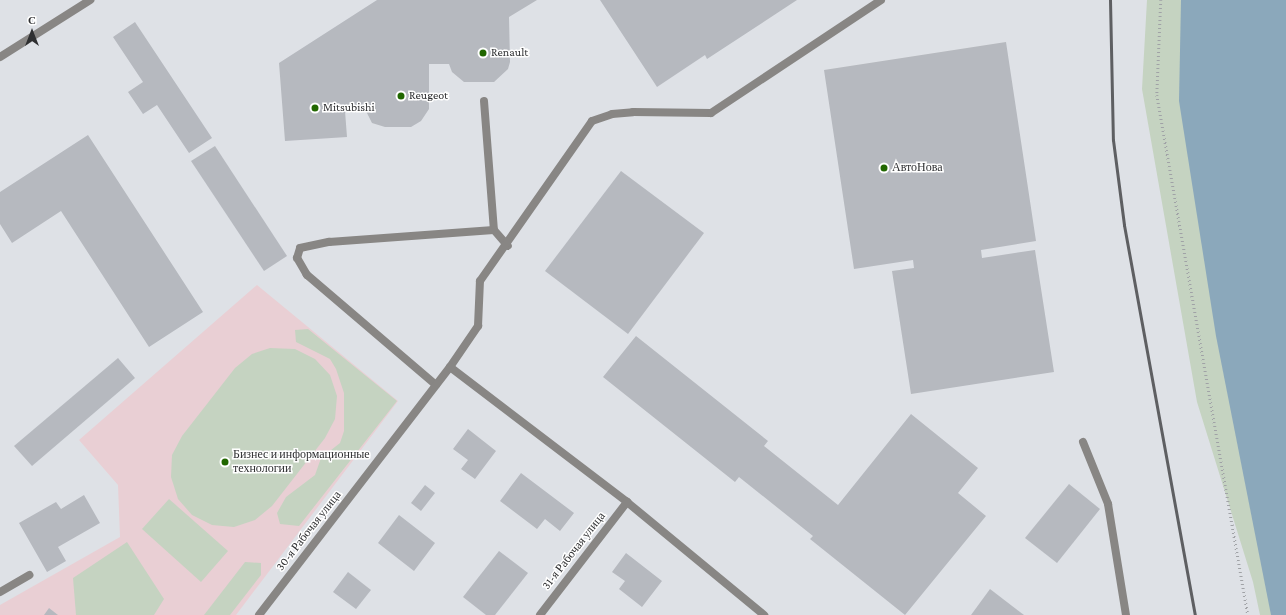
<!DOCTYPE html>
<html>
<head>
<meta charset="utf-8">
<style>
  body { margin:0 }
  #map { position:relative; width:1286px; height:615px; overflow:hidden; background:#dee1e6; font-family:"Crimson Pro",serif }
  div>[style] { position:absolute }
  .education>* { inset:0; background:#e9cfd4 }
  .green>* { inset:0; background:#c5d3c1 }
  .water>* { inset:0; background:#8ba8bb }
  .building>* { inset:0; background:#b6b9bf }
  .path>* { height:2.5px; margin-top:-1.25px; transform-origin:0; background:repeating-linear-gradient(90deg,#a0a2a6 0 1px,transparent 0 4px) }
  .lane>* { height:8px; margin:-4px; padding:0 4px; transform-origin:4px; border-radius:4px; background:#888684 }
  .street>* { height:8px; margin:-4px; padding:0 4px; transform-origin:4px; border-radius:4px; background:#888684 }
  .rail>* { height:3px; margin:-1.5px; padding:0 1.5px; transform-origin:1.5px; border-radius:1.5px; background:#5e5f62 }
  .dots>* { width:11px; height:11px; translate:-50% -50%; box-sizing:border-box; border:2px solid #fff; border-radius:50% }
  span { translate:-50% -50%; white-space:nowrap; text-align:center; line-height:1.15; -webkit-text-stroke:3px #fff; paint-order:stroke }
  .poi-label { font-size:12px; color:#2e2f31 }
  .left { translate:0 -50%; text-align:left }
  .street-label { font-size:12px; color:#2e2f31 }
  .north { position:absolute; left:12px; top:12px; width:40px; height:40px; -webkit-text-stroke:3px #fff; paint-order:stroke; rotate:0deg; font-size:11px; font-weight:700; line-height:16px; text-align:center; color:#2e2f31 }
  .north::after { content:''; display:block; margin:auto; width:14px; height:18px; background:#2e2f31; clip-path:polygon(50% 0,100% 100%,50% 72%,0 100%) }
</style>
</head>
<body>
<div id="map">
  <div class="education">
    <div style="clip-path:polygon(257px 285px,398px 401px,236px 615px,0 615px,0 605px,120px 537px,118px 485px,79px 440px)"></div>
  </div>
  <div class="green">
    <div style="clip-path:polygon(1147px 0,1286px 0,1286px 615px,1260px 615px,1253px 582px,1197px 402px,1142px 89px)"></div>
    <div style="clip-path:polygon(308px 329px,397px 401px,299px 526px,280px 524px,277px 513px,286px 497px,315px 475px,321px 458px,340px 443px,344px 431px,344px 393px,336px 369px,330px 359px,296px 342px,295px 330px)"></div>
    <div style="clip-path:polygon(270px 348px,295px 349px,315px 359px,330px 375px,337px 396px,335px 419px,325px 438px,272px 506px,255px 520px,234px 527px,212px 525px,192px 515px,178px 499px,171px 477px,172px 455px,182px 436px,235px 368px,252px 354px)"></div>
    <div style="clip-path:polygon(169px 499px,228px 551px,201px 582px,142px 529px)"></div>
    <div style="clip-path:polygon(127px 542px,164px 599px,154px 615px,76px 615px,73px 578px)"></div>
    <div style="clip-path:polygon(245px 562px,261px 563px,261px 575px,230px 615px,204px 615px)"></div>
  </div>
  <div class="water">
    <div style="clip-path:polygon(1181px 0,1286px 0,1286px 615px,1271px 615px,1216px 336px,1179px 101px)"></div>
  </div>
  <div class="building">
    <div style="clip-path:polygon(377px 0,537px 0,509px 17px,510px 62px,508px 69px,494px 82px,464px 82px,452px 72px,449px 64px,429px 64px,429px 109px,421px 121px,411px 127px,385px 127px,372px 123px,365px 109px,345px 111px,347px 137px,285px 141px,279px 63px)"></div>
    <div style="clip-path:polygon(600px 0,797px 0,707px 59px,705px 55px,657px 87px)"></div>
    <div style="clip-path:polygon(135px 22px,212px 138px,189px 153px,157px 105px,143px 114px,128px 92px,143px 82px,113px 37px)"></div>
    <div style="clip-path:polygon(1006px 42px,1036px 241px,981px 250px,982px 258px,1035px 250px,1054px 372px,911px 394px,892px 271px,914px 268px,913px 260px,854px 269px,824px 70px)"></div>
    <div style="clip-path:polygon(88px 135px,203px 312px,149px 347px,61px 211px,12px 243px,0 224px,0 192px)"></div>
    <div style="clip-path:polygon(215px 146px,287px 256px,264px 271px,191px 161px)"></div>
    <div style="clip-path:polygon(621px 171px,704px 233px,628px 334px,545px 271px)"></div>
    <div style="clip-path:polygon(636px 336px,768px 441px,764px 446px,838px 505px,911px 414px,978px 468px,958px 493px,986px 516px,905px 615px,810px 539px,813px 536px,739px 477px,735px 482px,603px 377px)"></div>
    <div style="clip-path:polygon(118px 358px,135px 378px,32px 466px,14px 446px)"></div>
    <div style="clip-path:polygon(468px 429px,496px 451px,475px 479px,461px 469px,468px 460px,453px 449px)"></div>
    <div style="clip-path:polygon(521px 473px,574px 513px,560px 531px,545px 519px,537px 529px,500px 501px)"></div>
    <div style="clip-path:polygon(1069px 484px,1100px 509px,1057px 563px,1025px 538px)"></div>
    <div style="clip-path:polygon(425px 485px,435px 493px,421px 511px,411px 503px)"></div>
    <div style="clip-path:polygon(84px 495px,100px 523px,58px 547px,66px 561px,47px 572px,19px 523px,56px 502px,61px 509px)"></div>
    <div style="clip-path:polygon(399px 515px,435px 543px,414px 571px,378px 543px)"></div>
    <div style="clip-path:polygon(499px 551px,528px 573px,495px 615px,486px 615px,463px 597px)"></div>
    <div style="clip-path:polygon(626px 553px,662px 581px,642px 607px,619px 589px,625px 581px,612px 572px)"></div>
    <div style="clip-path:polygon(348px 572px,371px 590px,356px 609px,333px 592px)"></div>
    <div style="clip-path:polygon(990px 589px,1024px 615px,971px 615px)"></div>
    <div style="clip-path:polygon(49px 608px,58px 615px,44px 615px)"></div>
  </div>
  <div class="path">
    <div style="left:1161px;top:0;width:95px;rotate:92.4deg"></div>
    <div style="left:1157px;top:95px;width:528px;rotate:80.07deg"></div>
  </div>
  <div class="lane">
    <div style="left:484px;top:101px;width:129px;rotate:85.6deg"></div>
    <div style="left:494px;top:230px;width:21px;rotate:49deg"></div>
    <div style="left:450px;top:367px;width:50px;rotate:-55.7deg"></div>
    <div style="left:478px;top:326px;width:45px;rotate:-87.5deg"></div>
    <div style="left:480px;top:281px;width:195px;rotate:-55deg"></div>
    <div style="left:592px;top:121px;width:21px;rotate:-19deg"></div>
    <div style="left:612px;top:114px;width:21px;rotate:-5deg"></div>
    <div style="left:633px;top:112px;width:78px;rotate:0.7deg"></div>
    <div style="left:711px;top:113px;width:204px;rotate:-33.6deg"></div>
    <div style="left:436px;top:385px;width:170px;rotate:-139.5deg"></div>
    <div style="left:307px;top:275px;width:20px;rotate:-120deg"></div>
    <div style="left:297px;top:258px;width:10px;rotate:-73deg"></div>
    <div style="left:300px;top:248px;width:30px;rotate:-12deg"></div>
    <div style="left:329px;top:242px;width:165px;rotate:-4.2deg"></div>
    <div style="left:1083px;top:442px;width:67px;rotate:68deg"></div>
    <div style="left:1108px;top:504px;width:112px;rotate:80.8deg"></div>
    <div style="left:0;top:592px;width:34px;rotate:-30deg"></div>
  </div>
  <div class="street">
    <div style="left:0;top:57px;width:107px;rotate:-32.3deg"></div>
    <div style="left:259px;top:615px;width:313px;rotate:-52.4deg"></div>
    <div style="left:450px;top:367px;width:223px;rotate:37.3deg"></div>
    <div style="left:627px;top:502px;width:178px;rotate:39.5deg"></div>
    <div style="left:540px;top:615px;width:143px;rotate:-52.4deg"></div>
  </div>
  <div class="rail">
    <div style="left:1110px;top:0;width:140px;rotate:88.8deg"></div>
    <div style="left:1113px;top:140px;width:86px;rotate:82.6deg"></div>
    <div style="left:1124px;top:225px;width:396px;rotate:79.7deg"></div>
  </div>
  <div class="dots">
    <div style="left:483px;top:53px;background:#216700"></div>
    <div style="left:401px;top:96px;background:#216700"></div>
    <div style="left:315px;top:108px;background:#216700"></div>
    <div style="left:884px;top:168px;background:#216700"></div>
    <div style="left:225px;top:462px;background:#216700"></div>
  </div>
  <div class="poi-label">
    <span class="left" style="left:491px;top:53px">Renault</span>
    <span class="left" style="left:409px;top:96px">Reugeot</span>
    <span class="left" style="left:323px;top:108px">Mitsubishi</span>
    <span class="left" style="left:892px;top:168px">АвтоНова</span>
    <span class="left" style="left:233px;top:462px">Бизнес и информационные<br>технологии</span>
  </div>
  <div class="street-label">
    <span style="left:309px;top:531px;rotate:-52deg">30-я Рабочая улица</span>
    <span style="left:574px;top:551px;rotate:-52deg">31-я Рабочая улица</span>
  </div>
  <div class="north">С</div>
</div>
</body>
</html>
